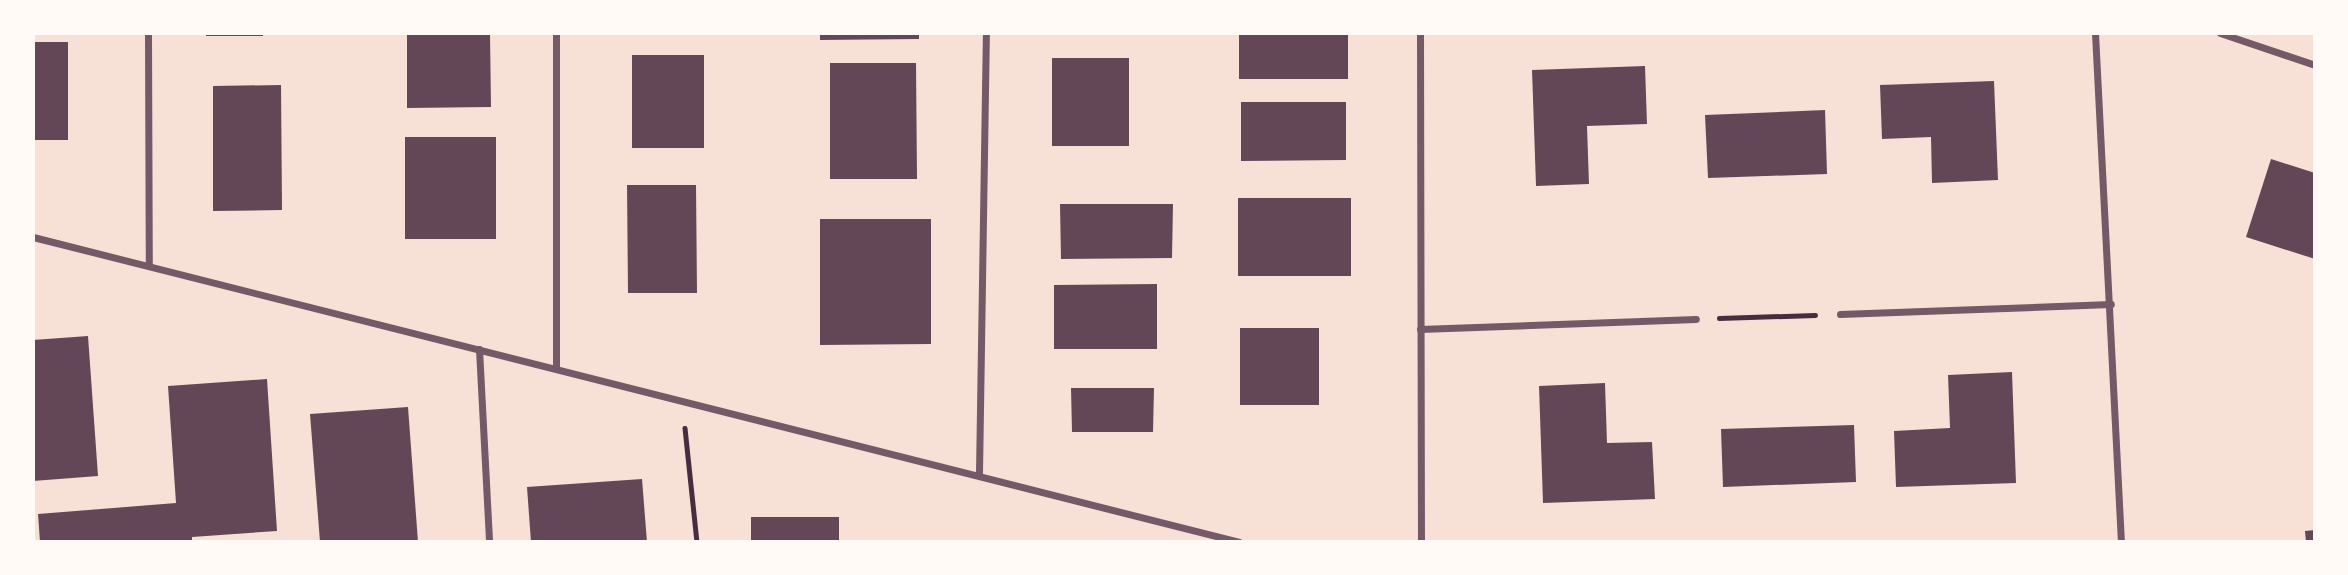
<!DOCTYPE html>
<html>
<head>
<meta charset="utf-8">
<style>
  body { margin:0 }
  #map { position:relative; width:2348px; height:575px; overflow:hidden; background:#f7e1d7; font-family:"Archivo Narrow",sans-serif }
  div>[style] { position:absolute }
  .building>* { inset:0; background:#644757 }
  .path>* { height:4.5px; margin:-2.25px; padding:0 2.25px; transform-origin:2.25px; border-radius:2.25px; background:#4a2c40 }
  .minor>* { height:7px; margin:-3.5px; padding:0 3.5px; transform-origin:3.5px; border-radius:3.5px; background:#755966 }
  span { translate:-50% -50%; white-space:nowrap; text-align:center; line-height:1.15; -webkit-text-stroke:5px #fffaf5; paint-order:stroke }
  .frame { position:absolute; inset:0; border:35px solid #fffaf5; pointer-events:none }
</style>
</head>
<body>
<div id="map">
  <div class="building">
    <div style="clip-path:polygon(206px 33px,263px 33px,263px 36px,206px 36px)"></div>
    <div style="clip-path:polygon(407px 33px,490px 33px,491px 107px,407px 108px)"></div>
    <div style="clip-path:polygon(820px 33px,919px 33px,919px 39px,820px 40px)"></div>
    <div style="clip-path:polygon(1239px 33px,1348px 33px,1348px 79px,1239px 79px)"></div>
    <div style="clip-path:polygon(33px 42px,68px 42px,68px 140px,33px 140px)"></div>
    <div style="clip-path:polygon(632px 55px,704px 55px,704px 148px,632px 148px)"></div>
    <div style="clip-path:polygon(1052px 58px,1129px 58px,1129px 146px,1052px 146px)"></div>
    <div style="clip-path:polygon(830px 63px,916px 63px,917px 179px,830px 179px)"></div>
    <div style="clip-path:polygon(1645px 66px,1647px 124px,1587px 126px,1589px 184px,1536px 186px,1532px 70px)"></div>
    <div style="clip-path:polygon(1994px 81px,1998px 180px,1932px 183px,1931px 137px,1882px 139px,1880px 85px)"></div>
    <div style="clip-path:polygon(281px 85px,282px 210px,213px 211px,213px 86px)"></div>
    <div style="clip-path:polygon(1241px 102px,1346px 102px,1346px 160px,1241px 161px)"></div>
    <div style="clip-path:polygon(1825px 110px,1827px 174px,1708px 178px,1705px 115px)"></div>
    <div style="clip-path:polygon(405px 137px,496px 137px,496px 239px,405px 239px)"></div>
    <div style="clip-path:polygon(2271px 159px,2315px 173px,2315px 259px,2246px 237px)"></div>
    <div style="clip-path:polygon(627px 185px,696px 185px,697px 293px,628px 293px)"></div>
    <div style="clip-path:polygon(1238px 198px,1351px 198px,1351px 276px,1238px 276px)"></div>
    <div style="clip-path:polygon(1060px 204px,1173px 204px,1172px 258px,1061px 259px)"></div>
    <div style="clip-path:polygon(820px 219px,931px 219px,931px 344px,820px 345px)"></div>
    <div style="clip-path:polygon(1157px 284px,1157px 349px,1054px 349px,1054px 285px)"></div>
    <div style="clip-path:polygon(1240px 328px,1319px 328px,1319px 405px,1240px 405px)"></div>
    <div style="clip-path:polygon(88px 336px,98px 476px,33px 481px,33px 340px)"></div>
    <div style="clip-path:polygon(2012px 372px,2016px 483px,1896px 487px,1894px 431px,1950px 428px,1948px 375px)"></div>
    <div style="clip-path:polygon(267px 379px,277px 531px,192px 537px,192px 542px,40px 542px,38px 514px,176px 503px,168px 386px)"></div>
    <div style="clip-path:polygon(1605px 383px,1607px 443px,1652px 442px,1655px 499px,1543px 503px,1539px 386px)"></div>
    <div style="clip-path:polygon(1071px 388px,1154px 388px,1153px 432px,1072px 432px)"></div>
    <div style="clip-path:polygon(408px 407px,418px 542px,320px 542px,310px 414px)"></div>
    <div style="clip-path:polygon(1854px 425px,1856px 482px,1723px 487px,1721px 429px)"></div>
    <div style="clip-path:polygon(642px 479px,647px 542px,531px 542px,527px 487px)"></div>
    <div style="clip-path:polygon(751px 517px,839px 517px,839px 542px,751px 542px)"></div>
    <div style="clip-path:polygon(2315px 530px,2315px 542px,2306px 542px,2305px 531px)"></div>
  </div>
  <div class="path">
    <div style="left:1719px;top:318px;width:96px;rotate:-1.8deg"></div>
    <div style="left:685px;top:428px;width:115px;rotate:84deg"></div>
  </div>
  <div class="minor">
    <div style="left:148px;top:33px;width:231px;rotate:89.8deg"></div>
    <div style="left:1420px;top:33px;width:509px;rotate:89.89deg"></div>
    <div style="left:2095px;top:33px;width:510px;rotate:87.08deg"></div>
    <div style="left:2220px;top:33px;width:100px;rotate:18.6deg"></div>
    <div style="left:33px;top:237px;width:1244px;rotate:14.19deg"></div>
    <div style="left:1840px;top:314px;width:271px;rotate:-2.1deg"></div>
    <div style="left:1420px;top:329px;width:276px;rotate:-2.1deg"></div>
    <div style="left:479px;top:349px;width:193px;rotate:87deg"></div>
    <div style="left:556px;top:366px;width:333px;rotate:-90deg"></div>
    <div style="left:979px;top:473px;width:440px;rotate:-89.1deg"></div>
  </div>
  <div class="frame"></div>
</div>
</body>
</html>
